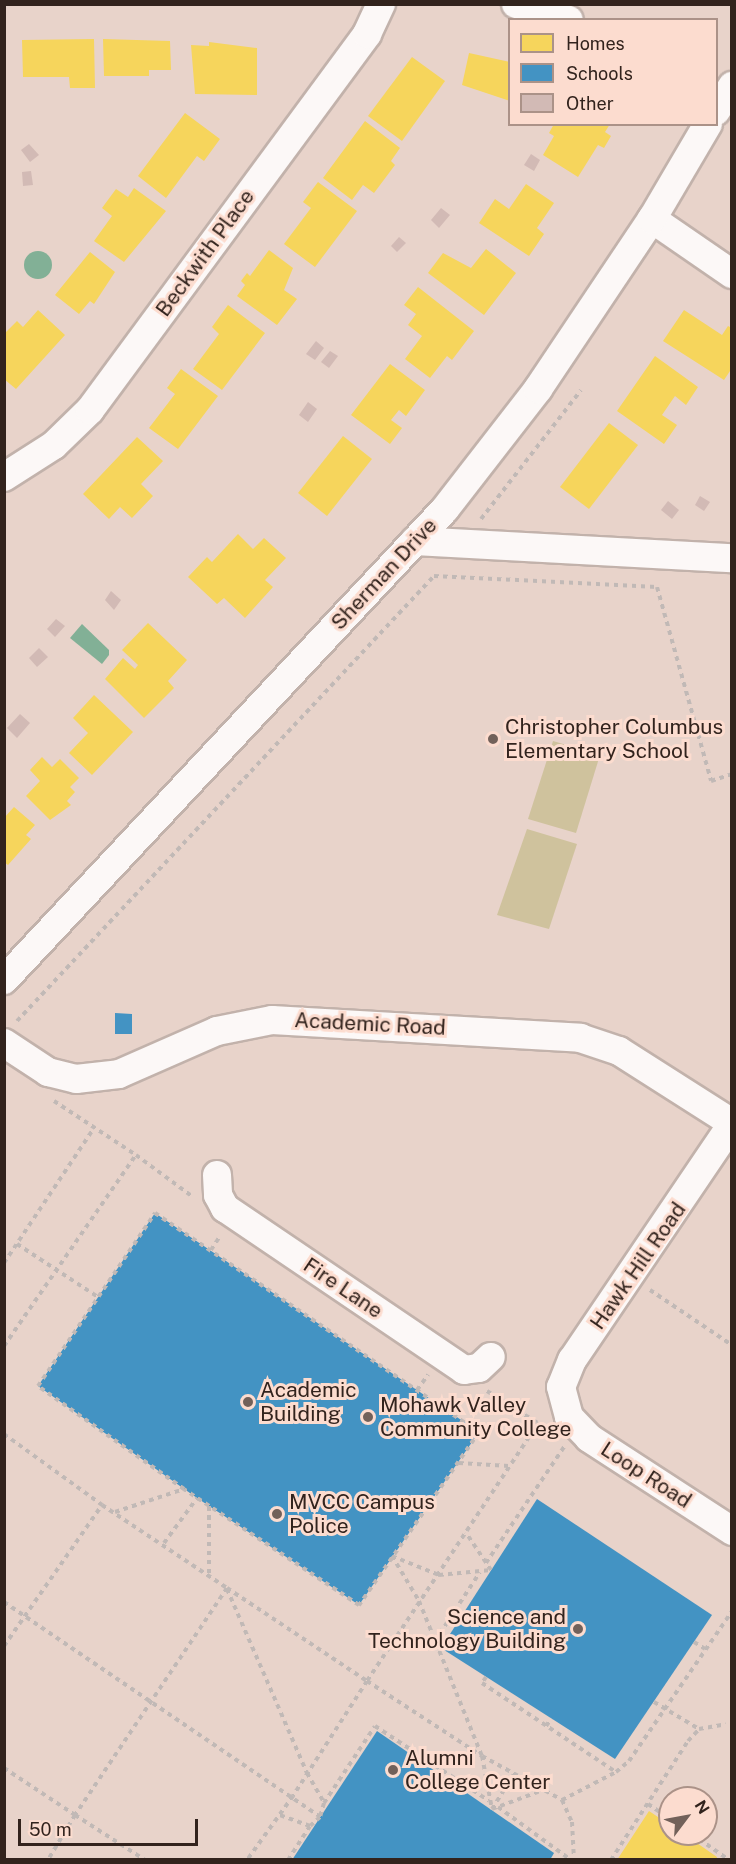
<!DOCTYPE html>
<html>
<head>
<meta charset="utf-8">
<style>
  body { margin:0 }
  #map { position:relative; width:736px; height:1864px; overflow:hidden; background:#e8d3ca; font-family:"Public Sans",sans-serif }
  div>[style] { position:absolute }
  .green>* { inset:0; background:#cfc29d }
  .water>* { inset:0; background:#82b096 }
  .round { border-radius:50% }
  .homes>* { inset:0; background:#f6d55c }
  .schools>* { inset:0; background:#4393c3 }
  .building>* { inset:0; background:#d2bab5 }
  .path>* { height:4px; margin-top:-2px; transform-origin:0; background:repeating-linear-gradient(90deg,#c1b9b6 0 4.5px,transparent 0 9px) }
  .roads { filter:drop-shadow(2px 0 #c2b2ab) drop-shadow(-2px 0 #c2b2ab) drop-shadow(0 2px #c2b2ab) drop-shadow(0 -2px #c2b2ab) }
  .minor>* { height:28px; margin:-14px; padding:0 14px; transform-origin:14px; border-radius:14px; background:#fcf8f7 }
  .dots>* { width:16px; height:16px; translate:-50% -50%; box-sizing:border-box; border:3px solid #fcdccf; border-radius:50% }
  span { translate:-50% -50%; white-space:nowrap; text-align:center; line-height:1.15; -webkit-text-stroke:6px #fcdccf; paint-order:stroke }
  .street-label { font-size:21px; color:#32231d }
  .poi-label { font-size:21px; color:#32231d }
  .left { translate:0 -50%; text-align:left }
  .right { translate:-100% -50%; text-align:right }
  .frame { position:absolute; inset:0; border:6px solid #32231d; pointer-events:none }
  .legend { position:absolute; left:508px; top:18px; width:210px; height:108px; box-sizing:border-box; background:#fcdccf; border:2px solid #ab9288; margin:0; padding:8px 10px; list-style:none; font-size:18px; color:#32231d }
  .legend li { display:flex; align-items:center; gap:12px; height:30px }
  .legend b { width:30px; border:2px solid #ab9288 }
  .north { position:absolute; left:658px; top:1786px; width:60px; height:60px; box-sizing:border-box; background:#fcdccf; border:2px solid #ab9288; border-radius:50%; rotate:58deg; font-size:16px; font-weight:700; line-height:24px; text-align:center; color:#32231d }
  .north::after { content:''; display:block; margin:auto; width:21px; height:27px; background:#72615a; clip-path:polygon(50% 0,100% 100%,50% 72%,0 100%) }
  .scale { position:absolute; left:18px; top:1819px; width:180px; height:27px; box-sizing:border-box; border:3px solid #32231d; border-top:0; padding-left:8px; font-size:18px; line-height:21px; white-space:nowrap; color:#32231d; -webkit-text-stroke:4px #fcdccf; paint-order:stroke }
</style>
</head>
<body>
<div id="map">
  <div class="green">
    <div style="clip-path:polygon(553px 741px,600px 755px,576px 833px,528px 819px)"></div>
    <div style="clip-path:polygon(527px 829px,577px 844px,549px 929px,497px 915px)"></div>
  </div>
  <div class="water">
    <div class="round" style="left:24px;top:251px;width:28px;height:28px"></div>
    <div style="clip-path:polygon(82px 624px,109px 650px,109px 655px,102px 664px,70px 638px)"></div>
  </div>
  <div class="homes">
    <div style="clip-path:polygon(94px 39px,95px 88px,70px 88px,69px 77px,23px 77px,22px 40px)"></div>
    <div style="clip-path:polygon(103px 39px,170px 41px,171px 70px,149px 70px,149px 76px,104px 76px)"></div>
    <div style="clip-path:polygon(209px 42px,257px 48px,257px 95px,195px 94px,191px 45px,209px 46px)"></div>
    <div style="clip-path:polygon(469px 53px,510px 62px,510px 101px,462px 85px)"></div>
    <div style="clip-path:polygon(412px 57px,445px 81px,402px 141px,368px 116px)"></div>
    <div style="clip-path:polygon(185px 113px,220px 139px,204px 161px,197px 156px,166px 198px,138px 176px)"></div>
    <div style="clip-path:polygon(365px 121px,400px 148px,391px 161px,395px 165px,374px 193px,363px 185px,352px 200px,323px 178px)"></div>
    <div style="clip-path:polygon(554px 124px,610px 124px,605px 132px,611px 136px,604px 148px,598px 145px,578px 177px,543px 155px,554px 136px,549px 133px)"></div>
    <div style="clip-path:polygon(318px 182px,357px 211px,315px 267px,284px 244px,311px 208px,303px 202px)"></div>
    <div style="clip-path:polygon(526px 184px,554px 203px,537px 228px,544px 234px,529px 256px,479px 223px,495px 199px,509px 209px)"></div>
    <div style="clip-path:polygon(134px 188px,166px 211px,124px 262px,94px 241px,112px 216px,102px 208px,116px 189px,128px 197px)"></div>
    <div style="clip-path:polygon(486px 249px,516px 273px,484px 315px,428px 273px,443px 253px,471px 268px)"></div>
    <div style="clip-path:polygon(269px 250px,293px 268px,284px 290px,297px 299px,277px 325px,237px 296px,245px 285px,241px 281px,247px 273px,250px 276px)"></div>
    <div style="clip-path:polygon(90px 252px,115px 272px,94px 304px,90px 301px,79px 314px,55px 295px)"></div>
    <div style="clip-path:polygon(418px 287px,474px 331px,452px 360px,447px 356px,430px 378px,405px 359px,422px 336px,408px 325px,416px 314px,404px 305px)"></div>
    <div style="clip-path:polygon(228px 305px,265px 333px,222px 390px,193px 369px,219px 334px,212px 327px)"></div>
    <div style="clip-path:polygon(38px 310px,65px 335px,16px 389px,4px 379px,4px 334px,17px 321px,23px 327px)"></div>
    <div style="clip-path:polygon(684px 310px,722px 335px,728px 326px,732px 328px,732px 368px,724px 380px,663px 341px)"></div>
    <div style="clip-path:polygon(655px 356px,698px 387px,686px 405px,675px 396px,662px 415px,677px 425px,664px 444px,617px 411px)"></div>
    <div style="clip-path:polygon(390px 364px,425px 390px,406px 416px,399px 410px,391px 420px,402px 428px,390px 444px,351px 415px)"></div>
    <div style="clip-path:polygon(181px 369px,218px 396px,178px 449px,149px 428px,175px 394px,167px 388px)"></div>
    <div style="clip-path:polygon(609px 423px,638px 445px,589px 509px,560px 487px)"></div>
    <div style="clip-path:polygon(343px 436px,372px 459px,327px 516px,298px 493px)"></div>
    <div style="clip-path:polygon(137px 437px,163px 461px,141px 484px,153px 496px,132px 518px,120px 507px,109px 519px,83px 494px)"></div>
    <div style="clip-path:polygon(238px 534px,253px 549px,264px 538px,286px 558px,265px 580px,273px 587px,245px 618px,224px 598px,217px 604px,188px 577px,207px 557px,212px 562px)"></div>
    <div style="clip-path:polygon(148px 623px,187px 660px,168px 681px,174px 688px,144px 718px,105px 679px,123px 658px,135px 669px,138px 665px,122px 650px)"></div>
    <div style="clip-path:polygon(94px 695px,133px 732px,92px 775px,69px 753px,88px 733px,73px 718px)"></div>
    <div style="clip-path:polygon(42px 757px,52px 767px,60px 759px,79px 778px,70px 787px,75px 792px,67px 801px,71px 805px,50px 820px,26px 796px,40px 781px,30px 770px)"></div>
    <div style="clip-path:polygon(14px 807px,35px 825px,26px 835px,31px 839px,8px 865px,4px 862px,4px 818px)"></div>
    <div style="clip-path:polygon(649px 1811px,670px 1825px,670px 1834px,684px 1834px,717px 1857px,716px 1860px,617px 1860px)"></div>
  </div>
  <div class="schools">
    <div style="clip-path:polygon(115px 1013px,132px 1014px,132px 1034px,115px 1034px)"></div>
    <div style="clip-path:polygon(155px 1213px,479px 1432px,359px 1605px,197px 1498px,38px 1386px)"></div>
    <div style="clip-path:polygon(537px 1499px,712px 1615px,615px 1759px,441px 1648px)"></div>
    <div style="clip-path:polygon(377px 1731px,554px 1853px,550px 1860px,292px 1860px)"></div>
  </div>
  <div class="building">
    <div style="clip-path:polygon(29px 144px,39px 155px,30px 162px,21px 150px)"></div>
    <div style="clip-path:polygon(531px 154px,540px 160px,534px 171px,524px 165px)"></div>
    <div style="clip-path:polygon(31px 171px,33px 185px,23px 186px,22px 172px)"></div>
    <div style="clip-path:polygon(441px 208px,450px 215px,439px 228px,431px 220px)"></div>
    <div style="clip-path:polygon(399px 237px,406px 243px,397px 252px,391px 246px)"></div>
    <div style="clip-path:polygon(316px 341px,324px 348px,315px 360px,306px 354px)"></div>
    <div style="clip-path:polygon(330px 351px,338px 356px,329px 368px,321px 362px)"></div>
    <div style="clip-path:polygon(308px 402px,317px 409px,308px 422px,299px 415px)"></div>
    <div style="clip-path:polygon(700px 496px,710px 502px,704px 511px,695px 505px)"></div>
    <div style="clip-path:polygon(668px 501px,679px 510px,672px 519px,661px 510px)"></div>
    <div style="clip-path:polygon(111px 591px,121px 600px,114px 610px,105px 600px)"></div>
    <div style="clip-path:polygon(56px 619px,65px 626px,55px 637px,47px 629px)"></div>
    <div style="clip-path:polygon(39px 648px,48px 657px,37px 667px,29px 658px)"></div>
    <div style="clip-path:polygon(20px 714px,30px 723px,17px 738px,7px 728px)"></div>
  </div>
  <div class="path">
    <div style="left:481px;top:519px;width:163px;rotate:-52.2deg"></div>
    <div style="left:17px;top:1021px;width:610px;rotate:-46.86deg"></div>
    <div style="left:434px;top:576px;width:223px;rotate:2.8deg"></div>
    <div style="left:657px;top:587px;width:201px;rotate:74.4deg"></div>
    <div style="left:711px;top:781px;width:22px;rotate:-18deg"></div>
    <div style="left:54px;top:1101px;width:98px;rotate:33.4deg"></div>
    <div style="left:155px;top:1213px;width:391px;rotate:34.1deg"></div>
    <div style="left:479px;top:1432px;width:211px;rotate:124.7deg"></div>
    <div style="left:359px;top:1605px;width:210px;rotate:-146.5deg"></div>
    <div style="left:184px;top:1489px;width:179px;rotate:-144.8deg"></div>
    <div style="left:38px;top:1386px;width:209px;rotate:-55.9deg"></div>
    <div style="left:17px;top:1244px;width:97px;rotate:33.2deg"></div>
    <div style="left:211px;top:1250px;width:17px;rotate:-57deg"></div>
    <div style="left:4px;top:1263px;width:162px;rotate:-56.3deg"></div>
    <div style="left:650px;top:1290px;width:99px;rotate:33.9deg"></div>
    <div style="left:4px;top:1346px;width:232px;rotate:-55.4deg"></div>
    <div style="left:136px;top:1155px;width:71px;rotate:36.4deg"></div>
    <div style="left:417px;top:1390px;width:19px;rotate:-54deg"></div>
    <div style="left:487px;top:1391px;width:67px;rotate:32.3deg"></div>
    <div style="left:539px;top:1422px;width:311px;rotate:123.6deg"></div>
    <div style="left:367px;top:1681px;width:137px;rotate:33.1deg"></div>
    <div style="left:482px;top:1756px;width:91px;rotate:28.8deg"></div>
    <div style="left:562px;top:1800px;width:61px;rotate:-27.4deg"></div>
    <div style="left:616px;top:1772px;width:17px;rotate:-40deg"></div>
    <div style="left:629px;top:1761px;width:182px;rotate:-55.5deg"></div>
    <div style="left:4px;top:1434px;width:121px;rotate:35.9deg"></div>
    <div style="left:459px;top:1463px;width:50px;rotate:3.4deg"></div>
    <div style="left:209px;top:1506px;width:68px;rotate:90deg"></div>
    <div style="left:115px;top:1512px;width:73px;rotate:-18.4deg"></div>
    <div style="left:164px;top:1543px;width:56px;rotate:-53.7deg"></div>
    <div style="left:392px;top:1556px;width:52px;rotate:59deg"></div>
    <div style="left:419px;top:1601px;width:167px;rotate:67.9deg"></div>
    <div style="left:482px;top:1756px;width:54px;rotate:79.3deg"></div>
    <div style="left:392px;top:1556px;width:51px;rotate:22deg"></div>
    <div style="left:439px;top:1575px;width:52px;rotate:-5.5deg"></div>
    <div style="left:491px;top:1570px;width:45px;rotate:-124deg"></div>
    <div style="left:486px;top:1563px;width:140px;rotate:-56.1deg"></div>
    <div style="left:227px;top:1588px;width:168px;rotate:33.6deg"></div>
    <div style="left:367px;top:1681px;width:137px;rotate:122.8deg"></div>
    <div style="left:293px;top:1796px;width:79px;rotate:125.7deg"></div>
    <div style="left:227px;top:1589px;width:201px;rotate:66.5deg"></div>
    <div style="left:307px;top:1773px;width:34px;rotate:60deg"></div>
    <div style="left:324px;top:1803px;width:15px;rotate:106deg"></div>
    <div style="left:320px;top:1817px;width:13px;rotate:138deg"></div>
    <div style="left:310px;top:1826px;width:32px;rotate:-160deg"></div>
    <div style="left:4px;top:1602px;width:382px;rotate:34.2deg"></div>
    <div style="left:435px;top:1641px;width:82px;rotate:-56.9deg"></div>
    <div style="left:694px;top:1642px;width:13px;rotate:32deg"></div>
    <div style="left:4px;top:1646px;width:172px;rotate:-55.2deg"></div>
    <div style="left:102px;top:1505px;width:150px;rotate:33.6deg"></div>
    <div style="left:227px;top:1588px;width:273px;rotate:123.8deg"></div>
    <div style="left:75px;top:1815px;width:83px;rotate:32.7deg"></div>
    <div style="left:486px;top:1677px;width:7px;rotate:124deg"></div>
    <div style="left:482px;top:1683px;width:161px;rotate:33.6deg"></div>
    <div style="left:654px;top:1702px;width:52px;rotate:31deg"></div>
    <div style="left:546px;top:1726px;width:9px;rotate:-54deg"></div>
    <div style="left:4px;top:1768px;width:85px;rotate:33.5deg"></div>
    <div style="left:75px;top:1815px;width:52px;rotate:121deg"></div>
    <div style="left:562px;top:1800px;width:24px;rotate:66deg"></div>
    <div style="left:572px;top:1822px;width:38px;rotate:87deg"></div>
    <div style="left:324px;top:1803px;width:92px;rotate:-56.5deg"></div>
    <div style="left:375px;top:1726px;width:136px;rotate:33.3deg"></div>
    <div style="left:648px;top:1804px;width:27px;rotate:34deg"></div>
    <div style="left:498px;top:1807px;width:90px;rotate:36deg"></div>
    <div style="left:492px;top:1809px;width:54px;rotate:-20.4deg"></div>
    <div style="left:492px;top:1809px;width:41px;rotate:-57.8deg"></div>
    <div style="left:692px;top:1834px;width:45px;rotate:35.1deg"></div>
    <div style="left:288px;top:1860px;width:40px;rotate:-57.1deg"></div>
    <div style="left:611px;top:1860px;width:142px;rotate:-57.1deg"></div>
    <div style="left:688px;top:1741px;width:16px;rotate:-47deg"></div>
    <div style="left:699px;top:1729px;width:27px;rotate:-10deg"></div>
  </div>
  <div class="roads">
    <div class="minor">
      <div style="left:516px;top:4px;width:55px;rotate:16.8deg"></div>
      <div style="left:716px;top:111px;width:30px;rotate:-57deg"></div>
      <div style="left:652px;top:219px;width:97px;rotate:34.5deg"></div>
      <div style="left:4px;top:477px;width:59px;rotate:-32.6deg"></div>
      <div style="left:54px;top:445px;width:50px;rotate:-44.2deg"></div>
      <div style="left:90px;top:410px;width:467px;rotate:-53.6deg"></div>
      <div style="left:367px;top:34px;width:33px;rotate:-65deg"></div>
      <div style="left:415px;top:541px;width:317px;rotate:3.1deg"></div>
      <div style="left:4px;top:980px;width:645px;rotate:-46.88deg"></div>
      <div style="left:445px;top:509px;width:152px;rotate:-52.2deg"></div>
      <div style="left:538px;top:389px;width:205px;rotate:-56.2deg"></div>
      <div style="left:652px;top:219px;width:110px;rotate:-59.5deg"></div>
      <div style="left:4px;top:1043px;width:53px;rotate:33.4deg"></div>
      <div style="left:48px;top:1072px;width:29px;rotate:14deg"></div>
      <div style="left:76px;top:1079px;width:43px;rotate:-6.6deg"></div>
      <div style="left:119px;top:1074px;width:107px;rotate:-23.7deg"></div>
      <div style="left:217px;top:1031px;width:56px;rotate:-11.3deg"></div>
      <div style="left:272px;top:1020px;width:309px;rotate:3.3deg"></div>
      <div style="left:580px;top:1038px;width:41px;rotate:18.4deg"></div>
      <div style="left:619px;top:1051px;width:134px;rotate:32.5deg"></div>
      <div style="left:732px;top:1124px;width:285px;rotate:124.1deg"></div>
      <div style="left:572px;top:1360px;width:29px;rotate:112deg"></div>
      <div style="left:561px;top:1387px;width:31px;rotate:75deg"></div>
      <div style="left:569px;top:1417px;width:29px;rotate:46deg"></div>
      <div style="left:589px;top:1438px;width:171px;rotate:33deg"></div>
      <div style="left:217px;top:1175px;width:20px;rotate:87deg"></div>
      <div style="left:218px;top:1195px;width:15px;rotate:62deg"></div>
      <div style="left:225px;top:1208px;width:289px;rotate:34.1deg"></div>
      <div style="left:464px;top:1370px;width:15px;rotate:-8deg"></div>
      <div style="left:479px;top:1368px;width:16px;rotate:-43deg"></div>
    </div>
  </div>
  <div class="dots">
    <div style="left:493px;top:739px;background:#72615a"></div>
    <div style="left:248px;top:1402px;background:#72615a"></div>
    <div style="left:368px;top:1417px;background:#72615a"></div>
    <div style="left:277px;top:1514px;background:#72615a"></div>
    <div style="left:578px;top:1629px;background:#72615a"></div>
    <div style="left:393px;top:1770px;background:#72615a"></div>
  </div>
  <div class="street-label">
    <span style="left:205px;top:253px;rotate:-54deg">Beckwith Place</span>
    <span style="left:384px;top:574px;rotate:-47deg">Sherman Drive</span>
    <span style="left:370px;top:1024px;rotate:3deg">Academic Road</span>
    <span style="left:638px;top:1266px;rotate:-55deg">Hawk Hill Road</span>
    <span style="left:343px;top:1288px;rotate:34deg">Fire Lane</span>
    <span style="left:646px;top:1475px;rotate:33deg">Loop Road</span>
  </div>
  <div class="poi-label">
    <span class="left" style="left:505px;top:739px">Christopher Columbus<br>Elementary School</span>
    <span class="left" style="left:260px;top:1402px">Academic<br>Building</span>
    <span class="left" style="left:380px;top:1417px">Mohawk Valley<br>Community College</span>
    <span class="left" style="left:289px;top:1514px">MVCC Campus<br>Police</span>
    <span class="right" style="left:566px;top:1629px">Science and<br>Technology Building</span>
    <span class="left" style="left:405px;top:1770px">Alumni<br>College Center</span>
  </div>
  <div class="frame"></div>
  <ul class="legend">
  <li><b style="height:16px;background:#f6d55c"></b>Homes</li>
  <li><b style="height:16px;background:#4393c3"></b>Schools</li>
  <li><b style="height:16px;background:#d2bab5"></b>Other</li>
  </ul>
  <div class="north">N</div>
  <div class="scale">50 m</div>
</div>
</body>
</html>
